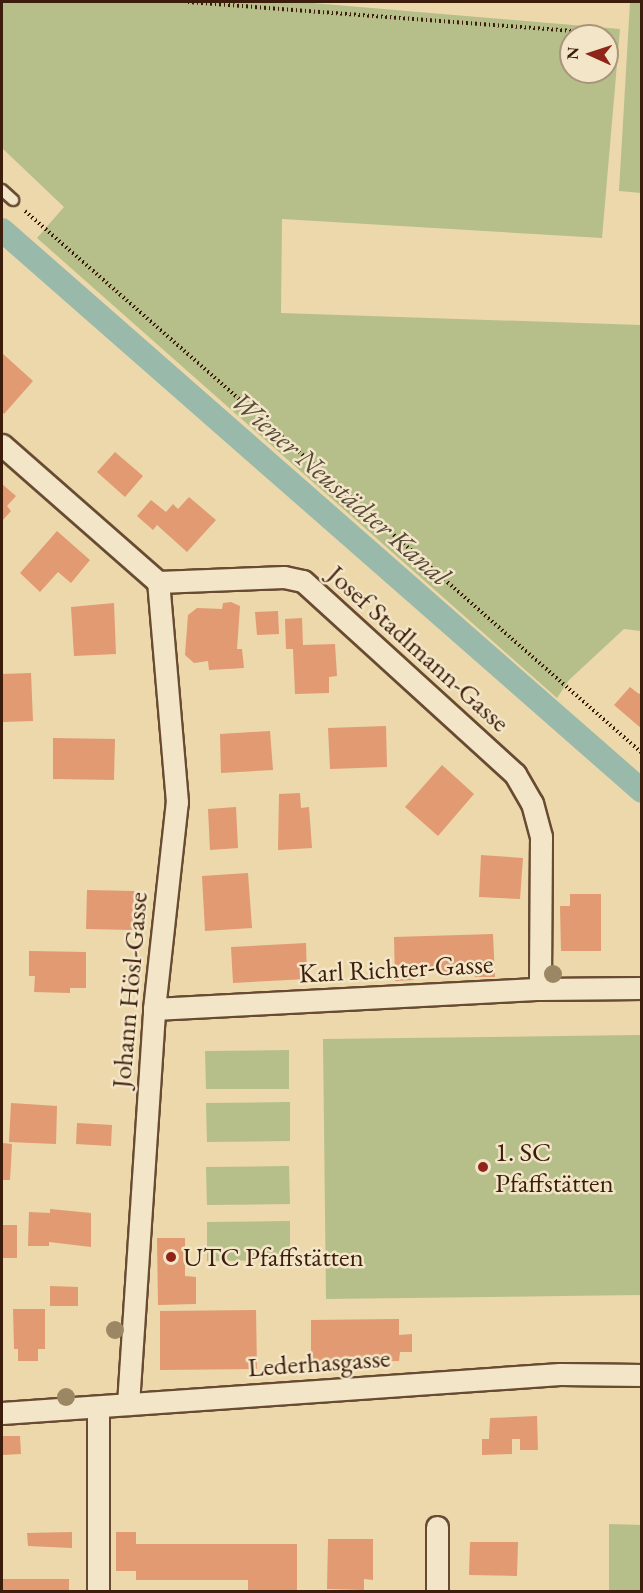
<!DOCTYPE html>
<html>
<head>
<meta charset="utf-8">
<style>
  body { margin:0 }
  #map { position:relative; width:643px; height:1593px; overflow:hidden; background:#ecd8aa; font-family:"EB Garamond",serif }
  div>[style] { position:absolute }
  .green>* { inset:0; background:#b6bf8a }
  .canal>* { height:24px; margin:-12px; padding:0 12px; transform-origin:12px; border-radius:12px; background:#99b9ab }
  .building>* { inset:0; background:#e19a72 }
  .path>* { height:4px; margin-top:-2px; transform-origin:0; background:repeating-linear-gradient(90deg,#3c1c0a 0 1.5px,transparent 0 4.5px) }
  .roads { filter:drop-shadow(2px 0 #684b32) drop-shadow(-2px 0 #684b32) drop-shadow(0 2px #684b32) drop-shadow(0 -2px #684b32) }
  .lane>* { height:10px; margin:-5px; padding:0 5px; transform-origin:5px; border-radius:5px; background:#f3e6c8 }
  .street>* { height:21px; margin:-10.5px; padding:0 10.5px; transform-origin:10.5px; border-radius:10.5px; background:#f3e6c8 }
  .trees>* { width:18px; height:18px; margin:-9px; border-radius:50%; background:#9c8764 }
  .dots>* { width:16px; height:16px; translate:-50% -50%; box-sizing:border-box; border:3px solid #f3e6c8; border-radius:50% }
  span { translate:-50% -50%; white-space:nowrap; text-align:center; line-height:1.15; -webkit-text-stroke:5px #f3e6c8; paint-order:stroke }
  .street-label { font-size:27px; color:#3c1c0a }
  .poi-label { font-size:27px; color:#3c1c0a }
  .left { translate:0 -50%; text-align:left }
  .water-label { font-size:28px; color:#584b3a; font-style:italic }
  .frame { position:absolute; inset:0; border:3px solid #3c1c0a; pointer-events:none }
  .north { position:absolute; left:559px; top:24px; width:60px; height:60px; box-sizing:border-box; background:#f3e6c8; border:2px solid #aa957c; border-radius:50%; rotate:273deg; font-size:16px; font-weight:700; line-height:24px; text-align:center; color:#3c1c0a }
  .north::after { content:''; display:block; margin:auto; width:21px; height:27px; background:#8f2418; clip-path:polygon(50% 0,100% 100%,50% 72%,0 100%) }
</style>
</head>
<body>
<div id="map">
  <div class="green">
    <div style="clip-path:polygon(evenodd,2px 2px,301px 2px,620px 29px,602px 238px,282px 219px,281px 313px,641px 325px,641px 631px,624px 629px,569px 680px,557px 698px,37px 238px,64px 207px,2px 148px,2px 2px,571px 36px,607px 36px,607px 72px,571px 72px,571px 36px)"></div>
    <div style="clip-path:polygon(630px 2px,641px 2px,641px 193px,619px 191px)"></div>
    <div style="clip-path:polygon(641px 1035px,641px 1295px,326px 1299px,323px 1039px)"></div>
    <div style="clip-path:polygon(289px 1050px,289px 1089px,206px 1089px,205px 1051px)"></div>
    <div style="clip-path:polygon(290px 1102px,290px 1141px,207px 1142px,206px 1103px)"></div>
    <div style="clip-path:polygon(289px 1166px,290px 1204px,207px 1205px,206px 1167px)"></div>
    <div style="clip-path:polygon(290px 1221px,290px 1260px,207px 1261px,207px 1222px)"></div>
    <div style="clip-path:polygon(609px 1524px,641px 1525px,641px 1591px,609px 1591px)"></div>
  </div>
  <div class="canal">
    <div style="left:2px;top:230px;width:851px;rotate:41.24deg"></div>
  </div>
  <div class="building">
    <div style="clip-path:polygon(2px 353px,33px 381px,4px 414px,2px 412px)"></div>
    <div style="clip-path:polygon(115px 452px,143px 476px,125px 497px,97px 472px)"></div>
    <div style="clip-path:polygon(2px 484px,16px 496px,7px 506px,11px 511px,2px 521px)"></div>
    <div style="clip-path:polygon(189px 497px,216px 520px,187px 552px,157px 525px,153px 530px,137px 516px,151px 500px,166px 512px,173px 504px,178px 509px)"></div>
    <div style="clip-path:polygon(57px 531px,90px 560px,71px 583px,58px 572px,40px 592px,20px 573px)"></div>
    <div style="clip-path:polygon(231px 602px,240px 606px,237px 649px,242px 649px,244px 668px,209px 670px,208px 661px,194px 663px,185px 655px,188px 615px,197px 608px,222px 609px,223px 603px)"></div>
    <div style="clip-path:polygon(114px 603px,116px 654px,74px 656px,71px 607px)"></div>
    <div style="clip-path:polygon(278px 611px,279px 634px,257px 635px,255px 612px)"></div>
    <div style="clip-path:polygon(302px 618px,303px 645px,335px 644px,337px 676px,329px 677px,329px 693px,295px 694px,293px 649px,286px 649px,285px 619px)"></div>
    <div style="clip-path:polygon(31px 673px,33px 721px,2px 722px,2px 674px)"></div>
    <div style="clip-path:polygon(630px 687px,639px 694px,642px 691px,642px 729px,614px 705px)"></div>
    <div style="clip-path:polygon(386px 726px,387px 767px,330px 769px,328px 728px)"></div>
    <div style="clip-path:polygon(270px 731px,273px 770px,221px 773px,220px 734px)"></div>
    <div style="clip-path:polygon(53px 738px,115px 739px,114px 780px,53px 779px)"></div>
    <div style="clip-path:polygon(442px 765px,474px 794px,438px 836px,405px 807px)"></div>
    <div style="clip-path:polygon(300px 793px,301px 808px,309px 807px,312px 848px,278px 850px,279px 794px)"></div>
    <div style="clip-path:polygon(236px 807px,238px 848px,210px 850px,208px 809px)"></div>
    <div style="clip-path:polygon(481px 855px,523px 858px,520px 899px,479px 897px)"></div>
    <div style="clip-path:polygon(248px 873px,252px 928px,205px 931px,202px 876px)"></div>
    <div style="clip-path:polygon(87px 890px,134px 891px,133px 930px,86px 929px)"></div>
    <div style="clip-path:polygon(570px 894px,601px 894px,601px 951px,561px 951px,560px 906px,570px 906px)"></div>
    <div style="clip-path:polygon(493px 934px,495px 977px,475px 977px,475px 971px,414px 973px,414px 980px,395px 981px,394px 937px)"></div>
    <div style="clip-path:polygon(306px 943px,307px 979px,233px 983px,231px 947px)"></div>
    <div style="clip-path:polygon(29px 951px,86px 952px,86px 988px,70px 988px,70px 993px,34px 992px,35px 976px,29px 976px)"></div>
    <div style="clip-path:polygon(11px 1103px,57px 1106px,56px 1144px,9px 1142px)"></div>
    <div style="clip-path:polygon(77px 1123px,112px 1125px,111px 1146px,76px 1144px)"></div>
    <div style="clip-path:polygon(2px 1143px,12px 1144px,10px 1180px,2px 1180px)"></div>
    <div style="clip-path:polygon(50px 1209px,91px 1213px,91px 1247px,49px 1242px,49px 1246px,28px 1246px,29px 1212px,50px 1213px)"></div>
    <div style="clip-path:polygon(2px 1225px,17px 1225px,17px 1258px,2px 1258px)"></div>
    <div style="clip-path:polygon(157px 1238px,185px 1238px,185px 1276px,196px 1277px,196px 1304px,158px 1305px)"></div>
    <div style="clip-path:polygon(50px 1286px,78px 1287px,78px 1306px,50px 1306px)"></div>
    <div style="clip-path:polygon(13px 1309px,45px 1309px,45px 1349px,38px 1349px,38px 1361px,18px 1361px,18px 1349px,14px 1349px)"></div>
    <div style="clip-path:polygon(256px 1310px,257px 1369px,160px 1370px,160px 1311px)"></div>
    <div style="clip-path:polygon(399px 1319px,399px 1335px,412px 1334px,412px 1352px,400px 1352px,399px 1361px,311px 1362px,311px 1320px)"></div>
    <div style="clip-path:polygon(537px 1416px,538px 1450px,520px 1450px,520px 1439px,512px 1439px,512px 1454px,482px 1455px,482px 1439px,489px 1439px,490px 1418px)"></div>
    <div style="clip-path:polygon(2px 1436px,20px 1436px,21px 1454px,2px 1455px)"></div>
    <div style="clip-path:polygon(72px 1532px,72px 1548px,28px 1546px,27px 1533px)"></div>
    <div style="clip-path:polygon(116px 1532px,136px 1532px,136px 1544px,297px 1544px,297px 1592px,248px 1592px,248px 1580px,136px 1580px,136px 1571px,116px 1571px)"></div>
    <div style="clip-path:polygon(328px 1539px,373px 1539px,373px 1580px,364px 1579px,364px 1590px,327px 1589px)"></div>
    <div style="clip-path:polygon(470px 1542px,518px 1542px,517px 1576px,469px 1575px)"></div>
    <div style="clip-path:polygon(2px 1579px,69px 1579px,69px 1592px,2px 1592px)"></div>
  </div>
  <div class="path">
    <div style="left:188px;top:2px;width:409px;rotate:4.3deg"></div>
    <div style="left:25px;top:211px;width:821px;rotate:41.3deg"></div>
  </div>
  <div class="roads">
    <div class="lane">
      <div style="left:2px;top:190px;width:15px;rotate:42deg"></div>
    </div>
    <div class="street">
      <div style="left:2px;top:445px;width:208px;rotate:41.3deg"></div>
      <div style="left:158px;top:582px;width:126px;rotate:-2.3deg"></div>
      <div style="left:284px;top:577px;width:19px;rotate:12deg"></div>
      <div style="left:303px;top:581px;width:287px;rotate:42.3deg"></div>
      <div style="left:515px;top:774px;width:34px;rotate:60deg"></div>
      <div style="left:532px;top:803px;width:35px;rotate:75deg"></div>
      <div style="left:541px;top:837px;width:152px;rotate:90.4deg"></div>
      <div style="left:154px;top:1009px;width:387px;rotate:-3deg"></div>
      <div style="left:540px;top:989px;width:102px;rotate:-0.6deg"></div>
      <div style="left:128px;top:1404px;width:396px;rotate:-86.2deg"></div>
      <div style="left:154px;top:1009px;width:208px;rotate:-83.7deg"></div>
      <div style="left:177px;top:802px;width:221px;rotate:-94.9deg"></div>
      <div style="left:98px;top:1408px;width:184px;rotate:90deg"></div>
      <div style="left:2px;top:1413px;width:559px;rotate:-4deg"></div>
      <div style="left:560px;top:1374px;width:82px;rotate:0.7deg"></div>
      <div style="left:437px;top:1527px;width:65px;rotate:90deg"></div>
    </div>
  </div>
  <div class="trees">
    <div style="left:553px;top:974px"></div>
    <div style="left:115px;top:1330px"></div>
    <div style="left:66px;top:1397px"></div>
  </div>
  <div class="dots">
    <div style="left:483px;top:1167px;background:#8f2418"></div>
    <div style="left:171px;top:1257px;background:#8f2418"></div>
  </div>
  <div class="street-label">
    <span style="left:419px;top:648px;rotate:42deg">Josef Stadlmann-Gasse</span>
    <span style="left:396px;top:968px;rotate:-3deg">Karl Richter-Gasse</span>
    <span style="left:129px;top:990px;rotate:-85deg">Johann Hösl-Gasse</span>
    <span style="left:319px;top:1362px;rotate:-4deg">Lederhasgasse</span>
  </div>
  <div class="poi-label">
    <span class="left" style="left:495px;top:1167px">1. SC<br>Pfaffstätten</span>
    <span class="left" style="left:183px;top:1257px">UTC Pfaffstätten</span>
  </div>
  <div class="water-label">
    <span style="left:341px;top:488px;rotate:41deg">Wiener Neustädter Kanal</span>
  </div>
  <div class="frame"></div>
  <div class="north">N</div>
</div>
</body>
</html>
